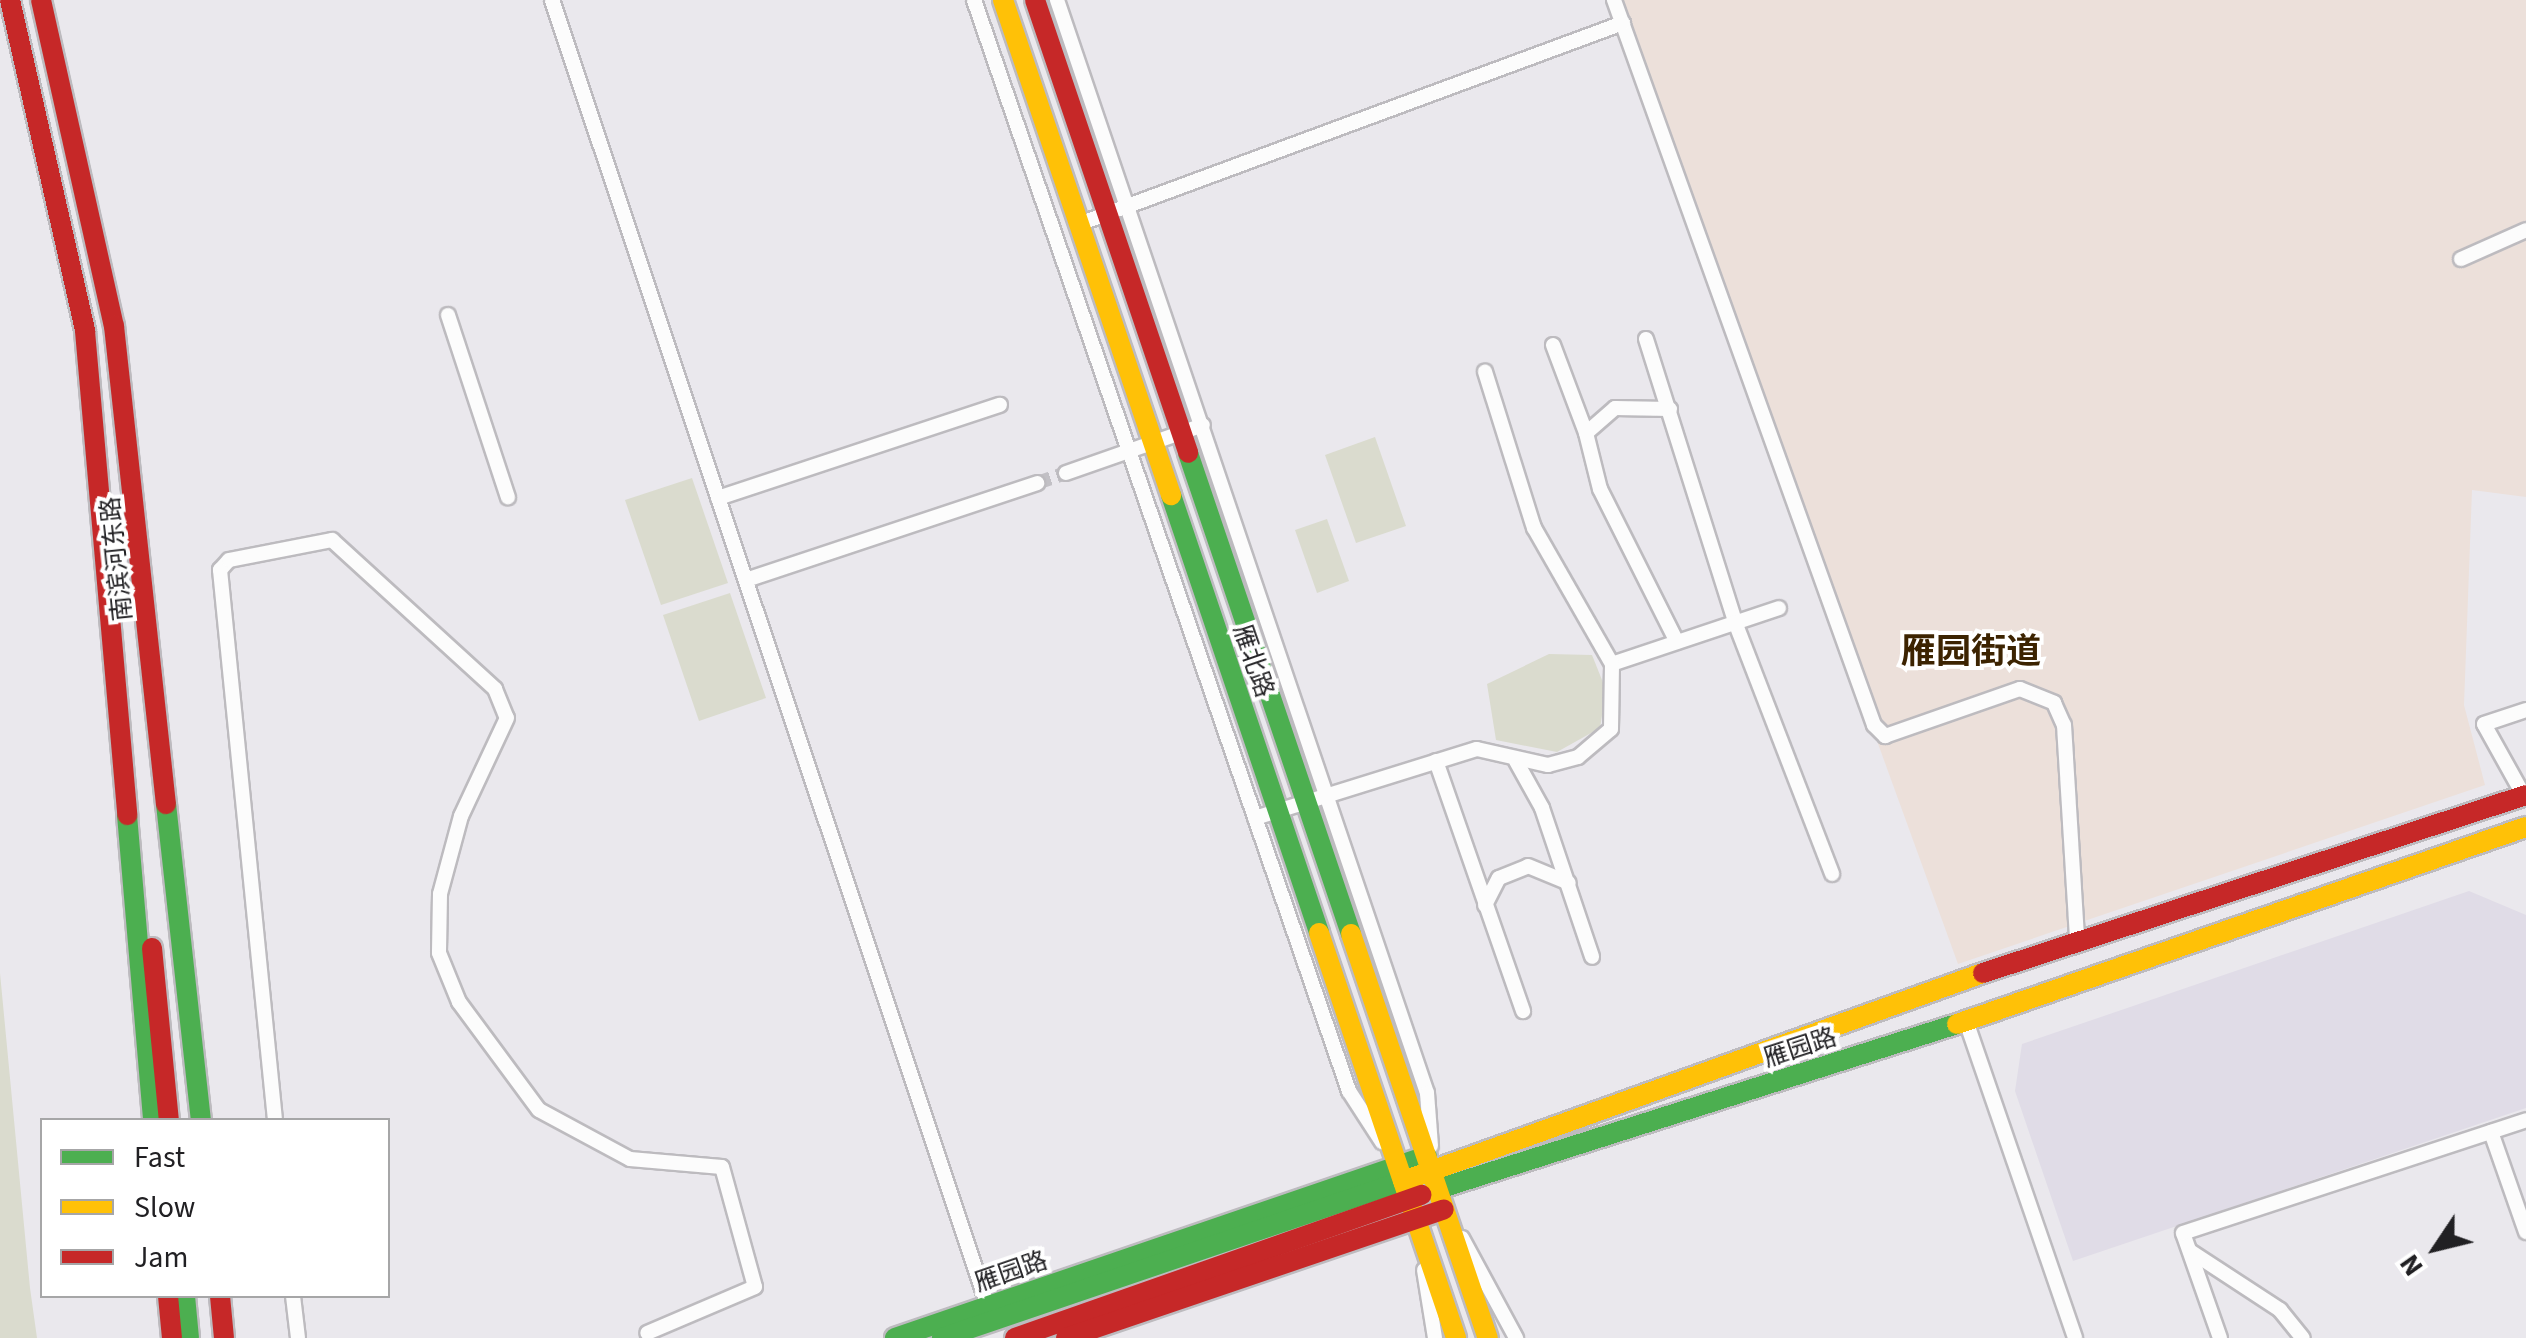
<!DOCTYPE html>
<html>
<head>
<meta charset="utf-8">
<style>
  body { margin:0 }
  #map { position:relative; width:2526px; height:1338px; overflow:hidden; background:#eae8ed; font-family:"Source Sans 3","Noto Sans SC",sans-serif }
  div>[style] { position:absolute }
  .commercial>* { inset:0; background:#ece0da }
  .built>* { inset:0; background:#e0dce7 }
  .green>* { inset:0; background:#dadbce }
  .street-tunnel>* { height:14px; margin-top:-7px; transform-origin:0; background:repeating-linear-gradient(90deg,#c2c0c5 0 14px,transparent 0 21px) }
  .roads { filter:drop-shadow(2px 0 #bdbbbf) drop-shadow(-2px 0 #bdbbbf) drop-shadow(0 2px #bdbbbf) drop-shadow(0 -2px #bdbbbf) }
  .street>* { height:14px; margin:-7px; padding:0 7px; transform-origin:7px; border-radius:7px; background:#fcfcfc }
  .fast>* { height:20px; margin:-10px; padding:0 10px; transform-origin:10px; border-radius:10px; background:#4caf50 }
  .slow>* { height:20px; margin:-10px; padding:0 10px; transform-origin:10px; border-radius:10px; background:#ffc107 }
  .jam>* { height:20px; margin:-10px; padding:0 10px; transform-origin:10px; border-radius:10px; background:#c62828 }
  span { translate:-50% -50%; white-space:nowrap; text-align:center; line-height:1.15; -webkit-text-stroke:8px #fff; paint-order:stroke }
  .street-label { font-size:25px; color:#212023 }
  .district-label { font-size:35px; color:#3c2301; font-weight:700 }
  .legend { position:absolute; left:40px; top:1118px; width:350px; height:180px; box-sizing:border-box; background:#fff; border:2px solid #a6a6a7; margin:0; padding:12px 18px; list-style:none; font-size:30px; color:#212023 }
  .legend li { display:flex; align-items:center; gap:20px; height:50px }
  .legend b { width:50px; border:2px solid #a6a6a7 }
  .north { position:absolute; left:2386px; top:1198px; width:100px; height:100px; -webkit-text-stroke:8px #fff; paint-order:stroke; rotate:235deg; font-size:28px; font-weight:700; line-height:40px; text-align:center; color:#212023 }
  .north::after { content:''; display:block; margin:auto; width:35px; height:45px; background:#212023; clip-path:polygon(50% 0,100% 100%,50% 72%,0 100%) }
</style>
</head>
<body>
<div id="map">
  <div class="commercial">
    <div style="clip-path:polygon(1608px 0,2526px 0,2526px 497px,2472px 490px,2464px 705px,2485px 785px,1958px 964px)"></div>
  </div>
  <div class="built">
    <div style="clip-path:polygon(2469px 891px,2526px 915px,2526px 1108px,2073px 1261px,2015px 1091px,2022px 1044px)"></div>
  </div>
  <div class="green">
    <div style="clip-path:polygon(1375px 437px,1406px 526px,1356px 543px,1325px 455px)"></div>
    <div style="clip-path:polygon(692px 478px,728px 583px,661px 605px,625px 500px)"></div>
    <div style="clip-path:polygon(1327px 519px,1349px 581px,1317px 593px,1295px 530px)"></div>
    <div style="clip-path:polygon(730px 593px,766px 698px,699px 721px,663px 615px)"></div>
    <div style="clip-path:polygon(1549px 654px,1592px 655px,1606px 690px,1600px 728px,1557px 752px,1496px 740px,1487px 684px)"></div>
    <div style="clip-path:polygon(0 973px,30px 1288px,37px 1338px,0 1338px)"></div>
  </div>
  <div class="street-tunnel">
    <div style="left:1037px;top:483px;width:31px;rotate:-19deg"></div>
  </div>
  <div class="roads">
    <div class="street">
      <div style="left:552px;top:0;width:1377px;rotate:71.54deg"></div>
      <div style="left:974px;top:0;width:1154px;rotate:71.03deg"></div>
      <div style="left:1349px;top:1091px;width:61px;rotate:57.1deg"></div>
      <div style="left:1057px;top:0;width:1154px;rotate:71.3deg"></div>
      <div style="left:1427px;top:1093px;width:53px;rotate:85.7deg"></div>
      <div style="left:1614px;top:0;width:770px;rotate:70.27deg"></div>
      <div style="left:1874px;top:725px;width:16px;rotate:45deg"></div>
      <div style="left:1885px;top:736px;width:143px;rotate:-19.2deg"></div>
      <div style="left:2020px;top:689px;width:37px;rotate:22deg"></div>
      <div style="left:2054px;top:703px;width:24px;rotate:66deg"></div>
      <div style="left:2064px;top:725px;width:215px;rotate:86.5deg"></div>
      <div style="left:1079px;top:224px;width:580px;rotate:-20.28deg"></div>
      <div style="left:2461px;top:259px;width:71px;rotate:-24deg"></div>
      <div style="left:448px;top:315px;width:192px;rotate:71.8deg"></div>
      <div style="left:1646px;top:339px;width:297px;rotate:72.5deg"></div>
      <div style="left:1735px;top:622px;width:270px;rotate:68.9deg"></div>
      <div style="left:1553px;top:345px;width:94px;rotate:69.4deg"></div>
      <div style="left:1670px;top:409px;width:55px;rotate:-179deg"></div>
      <div style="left:1615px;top:408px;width:38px;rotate:139deg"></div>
      <div style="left:1586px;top:433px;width:58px;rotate:76deg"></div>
      <div style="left:1600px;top:489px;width:171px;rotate:63.3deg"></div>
      <div style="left:1066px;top:473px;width:145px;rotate:-19.3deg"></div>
      <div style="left:718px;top:498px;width:297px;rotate:-18.3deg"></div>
      <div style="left:746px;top:580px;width:307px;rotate:-18.4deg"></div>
      <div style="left:1612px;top:664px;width:176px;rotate:-18.5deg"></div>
      <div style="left:1436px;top:761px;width:265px;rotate:70.8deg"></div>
      <div style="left:1516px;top:761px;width:54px;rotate:61deg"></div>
      <div style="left:1542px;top:808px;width:157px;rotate:71.4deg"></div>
      <div style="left:2524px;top:796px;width:82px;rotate:-119.1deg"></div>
      <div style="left:2484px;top:724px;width:44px;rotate:-18.4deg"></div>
      <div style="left:1255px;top:818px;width:232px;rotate:-17.3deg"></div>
      <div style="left:1477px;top:749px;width:73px;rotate:12.7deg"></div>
      <div style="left:1548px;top:765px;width:31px;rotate:-15deg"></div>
      <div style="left:1578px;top:757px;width:43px;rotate:-40.3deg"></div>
      <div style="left:1611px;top:729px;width:65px;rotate:-89.1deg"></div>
      <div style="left:1612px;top:664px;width:157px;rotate:-119.8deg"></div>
      <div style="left:1534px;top:528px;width:164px;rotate:-107.4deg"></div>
      <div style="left:1485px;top:905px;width:30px;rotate:-63deg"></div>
      <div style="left:1499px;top:878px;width:31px;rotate:-22deg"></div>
      <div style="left:1528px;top:866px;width:44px;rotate:22.5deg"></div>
      <div style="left:1966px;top:1021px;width:335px;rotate:71deg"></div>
      <div style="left:275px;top:1120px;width:553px;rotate:-95.71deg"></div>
      <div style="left:220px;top:570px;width:13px;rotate:-48deg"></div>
      <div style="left:229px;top:560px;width:105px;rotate:-11deg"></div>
      <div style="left:332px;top:540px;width:221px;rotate:42.4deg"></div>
      <div style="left:495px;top:689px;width:31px;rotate:68deg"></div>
      <div style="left:507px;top:718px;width:108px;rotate:115.1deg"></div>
      <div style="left:461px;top:816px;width:81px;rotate:105.1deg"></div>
      <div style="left:440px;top:894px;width:59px;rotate:91deg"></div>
      <div style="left:439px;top:953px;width:53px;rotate:67.8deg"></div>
      <div style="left:459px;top:1002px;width:134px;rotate:53.5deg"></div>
      <div style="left:539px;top:1110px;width:103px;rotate:28.3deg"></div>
      <div style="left:630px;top:1159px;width:92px;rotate:5deg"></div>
      <div style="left:722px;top:1167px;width:124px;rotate:74.6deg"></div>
      <div style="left:755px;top:1287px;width:117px;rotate:156.9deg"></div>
      <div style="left:2491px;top:1132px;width:106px;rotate:70.7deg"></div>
      <div style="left:1462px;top:1238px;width:114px;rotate:61.6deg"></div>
      <div style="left:2190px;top:1251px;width:108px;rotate:33.2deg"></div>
      <div style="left:2280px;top:1310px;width:36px;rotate:51deg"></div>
      <div style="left:1424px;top:1270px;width:69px;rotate:80.8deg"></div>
      <div style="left:293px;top:1296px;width:42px;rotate:83.2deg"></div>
      <div style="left:2220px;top:1338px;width:111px;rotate:-109.4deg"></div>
      <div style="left:2183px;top:1233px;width:361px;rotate:-18.2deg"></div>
    </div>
    <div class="fast">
      <div style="left:1188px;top:453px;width:508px;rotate:71.28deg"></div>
      <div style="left:1171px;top:495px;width:462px;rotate:71.3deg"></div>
      <div style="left:166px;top:804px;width:318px;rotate:83.7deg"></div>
      <div style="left:127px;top:815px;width:306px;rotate:85.1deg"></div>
      <div style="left:1438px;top:1189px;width:545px;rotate:-17.64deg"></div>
      <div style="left:185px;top:1296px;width:42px;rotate:84.6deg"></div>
      <div style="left:895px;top:1338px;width:562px;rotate:-18.89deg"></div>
      <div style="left:942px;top:1338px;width:487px;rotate:-18.8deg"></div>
    </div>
    <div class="slow">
      <div style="left:1003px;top:0;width:523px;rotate:71.25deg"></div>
      <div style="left:1319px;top:933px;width:428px;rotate:71.3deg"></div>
      <div style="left:1351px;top:934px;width:427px;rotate:71.3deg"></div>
      <div style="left:1957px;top:1024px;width:602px;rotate:-19.1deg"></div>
      <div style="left:1403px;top:1181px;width:616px;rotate:-19.73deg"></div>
    </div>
    <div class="jam">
      <div style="left:10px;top:0;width:339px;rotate:77.2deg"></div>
      <div style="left:85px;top:331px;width:486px;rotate:85deg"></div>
      <div style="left:41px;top:0;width:334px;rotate:77.4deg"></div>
      <div style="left:114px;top:326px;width:481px;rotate:83.8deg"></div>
      <div style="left:1035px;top:0;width:478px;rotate:71.3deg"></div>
      <div style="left:152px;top:948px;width:173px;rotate:84.4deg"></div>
      <div style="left:1983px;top:973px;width:571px;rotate:-18.15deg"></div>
      <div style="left:168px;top:1296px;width:42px;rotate:84.6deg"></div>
      <div style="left:220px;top:1296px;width:42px;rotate:84.6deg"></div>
      <div style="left:1015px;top:1338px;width:431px;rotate:-19.4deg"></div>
      <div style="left:1066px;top:1338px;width:399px;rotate:-18.8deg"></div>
    </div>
  </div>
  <div class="street-label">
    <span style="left:117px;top:559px;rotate:-96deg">南滨河东路</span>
    <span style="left:1253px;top:661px;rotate:71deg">雁北路</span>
    <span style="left:1800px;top:1048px;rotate:-18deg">雁园路</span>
    <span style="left:1011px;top:1272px;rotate:-19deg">雁园路</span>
  </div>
  <div class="district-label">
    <span style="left:1971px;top:652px">雁园街道</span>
  </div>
  <ul class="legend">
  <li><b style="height:12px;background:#4caf50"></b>Fast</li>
  <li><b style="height:12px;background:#ffc107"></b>Slow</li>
  <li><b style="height:12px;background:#c62828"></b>Jam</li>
  </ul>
  <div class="north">N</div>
</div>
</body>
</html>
